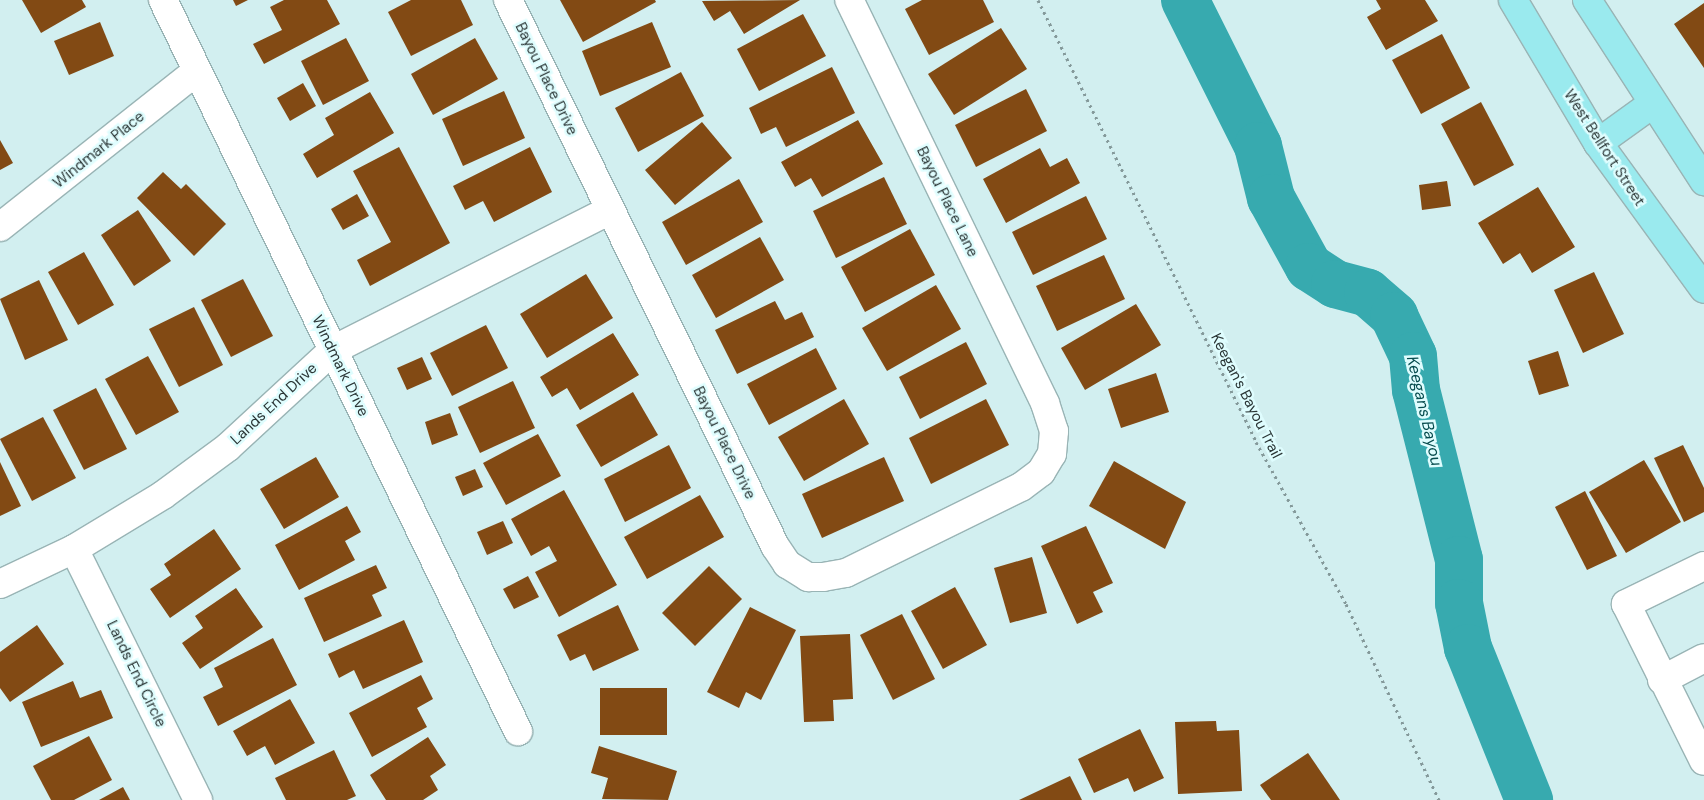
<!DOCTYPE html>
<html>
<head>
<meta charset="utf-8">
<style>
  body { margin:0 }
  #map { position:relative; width:1704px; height:800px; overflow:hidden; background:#d2eff0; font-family:"DM Sans",sans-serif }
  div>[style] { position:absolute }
  .river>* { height:48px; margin:-24px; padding:0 24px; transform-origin:24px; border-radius:24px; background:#37aaaf }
  .building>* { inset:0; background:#824a14 }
  .path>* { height:3px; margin-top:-1.5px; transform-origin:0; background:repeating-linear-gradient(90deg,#84999a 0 2.5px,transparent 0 6.5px) }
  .roads { filter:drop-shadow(1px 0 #99b4b5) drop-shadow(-1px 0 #99b4b5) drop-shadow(0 1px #99b4b5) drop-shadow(0 -1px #99b4b5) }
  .minor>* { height:28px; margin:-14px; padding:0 14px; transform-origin:14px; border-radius:14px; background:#fff }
  .major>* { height:28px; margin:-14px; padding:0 14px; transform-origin:14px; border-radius:14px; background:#9aeaee }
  span { translate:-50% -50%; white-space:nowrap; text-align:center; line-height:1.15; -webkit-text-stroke:5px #dffdfe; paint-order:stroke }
  .street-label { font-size:15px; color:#2a3535 }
  .water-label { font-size:16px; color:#064c4e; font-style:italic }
</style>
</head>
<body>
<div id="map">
  <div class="river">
    <div style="left:1185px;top:0;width:163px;rotate:63.4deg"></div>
    <div style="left:1258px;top:146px;width:54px;rotate:76deg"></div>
    <div style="left:1271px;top:198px;width:79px;rotate:61.2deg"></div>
    <div style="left:1309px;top:267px;width:31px;rotate:33deg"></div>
    <div style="left:1335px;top:284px;width:34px;rotate:15deg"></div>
    <div style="left:1368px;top:293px;width:35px;rotate:41deg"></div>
    <div style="left:1394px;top:316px;width:44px;rotate:64.6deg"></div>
    <div style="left:1413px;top:356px;width:34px;rotate:85deg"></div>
    <div style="left:1416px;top:390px;width:175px;rotate:75.8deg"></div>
    <div style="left:1459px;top:560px;width:43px;rotate:90deg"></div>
    <div style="left:1459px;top:603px;width:46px;rotate:78.7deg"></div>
    <div style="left:1468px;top:648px;width:164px;rotate:68.1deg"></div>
  </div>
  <div class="building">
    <div style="clip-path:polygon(22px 0,82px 0,86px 7px,41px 33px)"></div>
    <div style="clip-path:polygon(233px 0,248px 0,236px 6px)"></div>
    <div style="clip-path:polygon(284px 0,327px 0,340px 24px,264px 64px,253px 44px,282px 30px,270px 7px)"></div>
    <div style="clip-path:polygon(411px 0,461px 0,473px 25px,411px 56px,388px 12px)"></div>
    <div style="clip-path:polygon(560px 0,655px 0,656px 2px,583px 42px)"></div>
    <div style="clip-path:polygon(800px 0,744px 34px,730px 11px,714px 21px,702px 1px)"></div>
    <div style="clip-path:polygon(922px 0,983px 0,994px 22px,929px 55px,905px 9px)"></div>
    <div style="clip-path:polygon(1376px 0,1425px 0,1438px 21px,1386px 50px,1367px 17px,1381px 9px)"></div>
    <div style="clip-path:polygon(1704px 3px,1704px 68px,1674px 24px)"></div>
    <div style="clip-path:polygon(803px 14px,826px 56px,759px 91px,737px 49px)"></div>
    <div style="clip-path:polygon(100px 22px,114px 56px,69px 75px,54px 41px)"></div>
    <div style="clip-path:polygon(652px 22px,671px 67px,600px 96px,582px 51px)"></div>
    <div style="clip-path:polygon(1001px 28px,1027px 69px,954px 115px,928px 74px)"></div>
    <div style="clip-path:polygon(1442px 34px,1470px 88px,1421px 114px,1392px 60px)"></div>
    <div style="clip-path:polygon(346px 38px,369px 81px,323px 105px,301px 61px)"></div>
    <div style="clip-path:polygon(475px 38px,498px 79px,433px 115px,411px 74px)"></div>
    <div style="clip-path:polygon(832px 67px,855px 113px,786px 147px,776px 127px,761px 134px,749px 108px)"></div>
    <div style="clip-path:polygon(681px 72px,704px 116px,638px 152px,615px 108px)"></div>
    <div style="clip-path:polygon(303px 83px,316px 106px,290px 121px,277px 98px)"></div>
    <div style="clip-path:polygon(1026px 89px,1047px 131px,976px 167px,955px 125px)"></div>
    <div style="clip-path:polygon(504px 91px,525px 138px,463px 166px,442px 119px)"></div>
    <div style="clip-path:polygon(370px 92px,394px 133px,317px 178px,303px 154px,334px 135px,325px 118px)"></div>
    <div style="clip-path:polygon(1481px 102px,1514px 165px,1474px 186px,1441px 124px)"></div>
    <div style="clip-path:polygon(858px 120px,883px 164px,822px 197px,811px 178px,795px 187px,781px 162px)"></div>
    <div style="clip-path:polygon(702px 122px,732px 158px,675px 205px,645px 170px)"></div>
    <div style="clip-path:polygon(0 140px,13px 163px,0 170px)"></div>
    <div style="clip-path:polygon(399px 147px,450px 243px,370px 286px,357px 260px,391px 242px,353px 171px)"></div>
    <div style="clip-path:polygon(530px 147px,552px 192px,494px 222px,483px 201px,465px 210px,453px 186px)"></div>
    <div style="clip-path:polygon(1040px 148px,1050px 167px,1067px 158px,1080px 183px,1006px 223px,983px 179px)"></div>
    <div style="clip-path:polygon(163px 172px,181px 189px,186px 184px,226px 224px,194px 256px,137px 198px)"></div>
    <div style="clip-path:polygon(884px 177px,907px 224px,836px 258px,813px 211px)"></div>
    <div style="clip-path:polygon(739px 179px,763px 222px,686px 265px,662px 222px)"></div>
    <div style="clip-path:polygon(1447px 181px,1451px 206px,1422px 210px,1419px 185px)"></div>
    <div style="clip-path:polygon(1538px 187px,1575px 247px,1532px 273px,1520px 253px,1503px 264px,1478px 223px)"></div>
    <div style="clip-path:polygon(357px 194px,369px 216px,343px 230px,331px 209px)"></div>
    <div style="clip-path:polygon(1086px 196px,1107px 239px,1033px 275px,1012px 232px)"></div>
    <div style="clip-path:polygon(138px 210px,171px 261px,134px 286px,101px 235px)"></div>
    <div style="clip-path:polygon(910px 229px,935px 275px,865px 312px,841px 267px)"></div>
    <div style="clip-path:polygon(760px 237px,784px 280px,716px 318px,692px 275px)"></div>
    <div style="clip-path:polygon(84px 252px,114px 305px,78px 325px,48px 272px)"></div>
    <div style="clip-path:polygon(1104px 255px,1125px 299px,1057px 331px,1036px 286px)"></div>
    <div style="clip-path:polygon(1594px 272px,1624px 334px,1583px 353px,1554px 290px)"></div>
    <div style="clip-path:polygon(586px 274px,613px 318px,547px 358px,520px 314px)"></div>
    <div style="clip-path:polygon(243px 279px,273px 336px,231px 357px,201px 300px)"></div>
    <div style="clip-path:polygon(39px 280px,68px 340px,25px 360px,0 299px)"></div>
    <div style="clip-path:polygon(936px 285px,961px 329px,887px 371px,862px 328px)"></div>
    <div style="clip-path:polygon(775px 301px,785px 320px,802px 312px,814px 337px,737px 374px,715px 330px)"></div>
    <div style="clip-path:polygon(1136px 304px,1161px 345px,1085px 390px,1061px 348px)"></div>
    <div style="clip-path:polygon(194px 307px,223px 365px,179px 387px,149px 329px)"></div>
    <div style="clip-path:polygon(486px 325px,508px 368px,452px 396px,430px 353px)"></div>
    <div style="clip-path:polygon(613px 333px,639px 375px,580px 410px,567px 388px,552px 397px,540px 377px)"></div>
    <div style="clip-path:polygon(966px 342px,987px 384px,920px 419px,899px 377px)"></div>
    <div style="clip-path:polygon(816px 348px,837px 389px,769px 425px,747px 384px)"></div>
    <div style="clip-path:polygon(1558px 351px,1569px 386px,1539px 395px,1528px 361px)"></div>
    <div style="clip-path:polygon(148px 356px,179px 412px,136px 435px,105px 379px)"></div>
    <div style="clip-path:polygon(422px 357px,432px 379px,407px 390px,397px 368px)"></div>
    <div style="clip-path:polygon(1156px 373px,1169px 412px,1121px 428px,1108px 389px)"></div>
    <div style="clip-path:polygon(513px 381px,535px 428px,480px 453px,458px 407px)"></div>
    <div style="clip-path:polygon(96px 388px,127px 449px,84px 470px,53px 410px)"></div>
    <div style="clip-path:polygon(633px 392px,658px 435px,601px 467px,576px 425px)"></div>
    <div style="clip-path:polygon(844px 399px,869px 444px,804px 481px,778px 437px)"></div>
    <div style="clip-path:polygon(986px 399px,1009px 445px,931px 484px,909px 438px)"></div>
    <div style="clip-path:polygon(450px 413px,458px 435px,432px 445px,425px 422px)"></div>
    <div style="clip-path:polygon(43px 417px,76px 478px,32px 501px,0 439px)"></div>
    <div style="clip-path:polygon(538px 434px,561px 476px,506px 505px,483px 463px)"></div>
    <div style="clip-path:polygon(669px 445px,691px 488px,625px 522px,604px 479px)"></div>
    <div style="clip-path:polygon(1683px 445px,1704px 488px,1704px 512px,1684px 522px,1654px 458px)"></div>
    <div style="clip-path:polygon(316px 457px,339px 497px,284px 529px,260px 489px)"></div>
    <div style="clip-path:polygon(884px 457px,904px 501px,822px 538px,802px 494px)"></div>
    <div style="clip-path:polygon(1644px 460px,1681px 522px,1626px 553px,1589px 492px)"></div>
    <div style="clip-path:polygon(1114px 461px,1186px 502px,1165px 549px,1089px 506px)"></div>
    <div style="clip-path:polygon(0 462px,21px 506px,0 516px)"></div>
    <div style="clip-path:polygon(475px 469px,483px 487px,463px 496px,455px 477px)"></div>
    <div style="clip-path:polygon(564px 490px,617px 585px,559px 617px,535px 572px,557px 561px,549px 546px,531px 556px,511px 519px)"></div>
    <div style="clip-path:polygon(1585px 491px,1617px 556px,1587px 570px,1555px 507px)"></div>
    <div style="clip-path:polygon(700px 495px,724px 537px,647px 579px,624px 537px)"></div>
    <div style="clip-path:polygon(347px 506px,361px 532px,345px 541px,355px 560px,299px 590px,275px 545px)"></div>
    <div style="clip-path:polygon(503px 521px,513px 543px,487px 555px,477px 532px)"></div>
    <div style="clip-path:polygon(1086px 526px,1113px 583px,1093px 592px,1103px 612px,1077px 624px,1041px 546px)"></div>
    <div style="clip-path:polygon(214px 529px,241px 569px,170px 618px,150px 589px,171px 575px,164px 564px)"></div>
    <div style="clip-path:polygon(1032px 557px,1047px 613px,1010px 623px,994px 568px)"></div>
    <div style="clip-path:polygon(376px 565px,387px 588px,372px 595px,382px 616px,324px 642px,304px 598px)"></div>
    <div style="clip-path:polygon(709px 566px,742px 599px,695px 646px,662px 613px)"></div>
    <div style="clip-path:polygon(528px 576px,539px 597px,514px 609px,503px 589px)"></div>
    <div style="clip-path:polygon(955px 587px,987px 645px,943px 669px,911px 611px)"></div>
    <div style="clip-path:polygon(236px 588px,263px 627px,200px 669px,182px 643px,203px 628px,195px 616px)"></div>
    <div style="clip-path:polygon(618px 605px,639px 650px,593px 671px,585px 654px,570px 661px,557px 635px)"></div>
    <div style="clip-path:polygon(750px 607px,796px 630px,761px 700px,746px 692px,739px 708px,707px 692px)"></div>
    <div style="clip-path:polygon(902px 614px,935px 679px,893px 700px,860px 635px)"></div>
    <div style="clip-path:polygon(404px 620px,423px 662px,363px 689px,354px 670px,339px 678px,328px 654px)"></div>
    <div style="clip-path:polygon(37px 625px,64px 664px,10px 702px,0 688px,0 652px)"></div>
    <div style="clip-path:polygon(850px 634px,853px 699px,833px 700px,834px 721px,804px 722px,800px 636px)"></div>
    <div style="clip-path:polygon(273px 638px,297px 685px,218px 726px,203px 697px,223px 687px,214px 668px)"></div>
    <div style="clip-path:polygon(421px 675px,433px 699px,417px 708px,427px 727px,372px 757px,349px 713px)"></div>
    <div style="clip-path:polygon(73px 681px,80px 698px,101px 690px,113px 718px,41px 747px,22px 702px)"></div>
    <div style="clip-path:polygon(600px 688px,667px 688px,667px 735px,600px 735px)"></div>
    <div style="clip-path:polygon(290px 699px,315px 743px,275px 765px,265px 746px,247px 756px,233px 731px)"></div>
    <div style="clip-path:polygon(1216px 721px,1217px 731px,1239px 730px,1242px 791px,1178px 794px,1175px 722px)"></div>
    <div style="clip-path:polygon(1140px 729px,1164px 778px,1134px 792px,1128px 778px,1094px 793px,1078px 759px)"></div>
    <div style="clip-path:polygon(89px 736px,112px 780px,74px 800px,51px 800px,33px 766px)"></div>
    <div style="clip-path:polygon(428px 737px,446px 765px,430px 776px,438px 790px,423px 800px,386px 800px,370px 775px)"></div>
    <div style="clip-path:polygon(599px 746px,677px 771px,668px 800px,602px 799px,608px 778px,591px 773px)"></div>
    <div style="clip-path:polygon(334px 750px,356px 796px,347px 800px,286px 800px,275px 778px)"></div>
    <div style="clip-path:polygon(1308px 753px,1340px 800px,1271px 800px,1260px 785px)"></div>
    <div style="clip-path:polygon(1070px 776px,1082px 800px,1019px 800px)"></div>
    <div style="clip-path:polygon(123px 787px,130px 800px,99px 800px)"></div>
  </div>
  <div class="path">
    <div style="left:1038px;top:0;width:493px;rotate:63.7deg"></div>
    <div style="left:1256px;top:442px;width:185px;rotate:60.9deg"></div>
    <div style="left:1346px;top:604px;width:217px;rotate:64.6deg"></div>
  </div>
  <div class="roads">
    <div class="minor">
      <div style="left:163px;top:0;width:813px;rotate:64.1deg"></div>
      <div style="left:508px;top:0;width:608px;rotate:63.94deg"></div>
      <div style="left:775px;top:546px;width:22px;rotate:56deg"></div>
      <div style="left:787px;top:564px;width:25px;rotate:32deg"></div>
      <div style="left:808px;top:577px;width:15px"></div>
      <div style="left:823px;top:577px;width:23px;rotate:-10deg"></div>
      <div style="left:846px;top:573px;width:195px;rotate:-26.2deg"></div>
      <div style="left:1021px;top:487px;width:25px;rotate:-37deg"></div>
      <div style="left:1041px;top:472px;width:21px;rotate:-59deg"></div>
      <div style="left:1052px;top:454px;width:23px;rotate:-85deg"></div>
      <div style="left:1054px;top:431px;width:29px;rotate:-108deg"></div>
      <div style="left:1045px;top:403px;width:448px;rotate:-115.9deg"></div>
      <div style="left:0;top:227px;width:251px;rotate:-38.4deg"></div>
      <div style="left:74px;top:549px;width:280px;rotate:63.7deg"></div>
      <div style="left:1704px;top:566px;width:87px;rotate:154deg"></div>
      <div style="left:1626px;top:604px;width:175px;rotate:63.6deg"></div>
      <div style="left:0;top:584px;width:82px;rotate:-25.3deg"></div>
      <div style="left:74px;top:549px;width:104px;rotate:-31.2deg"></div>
      <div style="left:163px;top:495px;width:81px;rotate:-36.4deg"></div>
      <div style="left:228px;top:447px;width:143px;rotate:-42.7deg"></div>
      <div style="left:333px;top:350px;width:310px;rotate:-26.8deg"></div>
      <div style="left:1662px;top:680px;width:47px;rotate:-27.6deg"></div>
    </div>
    <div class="major">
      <div style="left:1513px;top:0;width:166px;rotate:59.3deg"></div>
      <div style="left:1598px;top:143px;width:180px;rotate:54deg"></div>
      <div style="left:1587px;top:0;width:216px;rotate:57.1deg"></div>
      <div style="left:1598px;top:143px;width:67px;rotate:-35.8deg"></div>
    </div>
  </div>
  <div class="street-label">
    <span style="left:546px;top:79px;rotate:64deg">Bayou Place Drive</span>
    <span style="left:1604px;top:148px;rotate:57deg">West Bellfort Street</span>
    <span style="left:99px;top:150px;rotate:-39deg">Windmark Place</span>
    <span style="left:947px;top:202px;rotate:64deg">Bayou Place Lane</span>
    <span style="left:340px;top:366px;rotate:64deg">Windmark Drive</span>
    <span style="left:1246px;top:396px;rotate:63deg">Keegan's Bayou Trail</span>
    <span style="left:274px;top:404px;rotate:-43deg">Lands End Drive</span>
    <span style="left:724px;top:443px;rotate:64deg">Bayou Place Drive</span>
    <span style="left:136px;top:674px;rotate:64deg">Lands End Circle</span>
  </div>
  <div class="water-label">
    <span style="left:1424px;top:411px;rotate:77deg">Keegans Bayou</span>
  </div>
</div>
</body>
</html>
